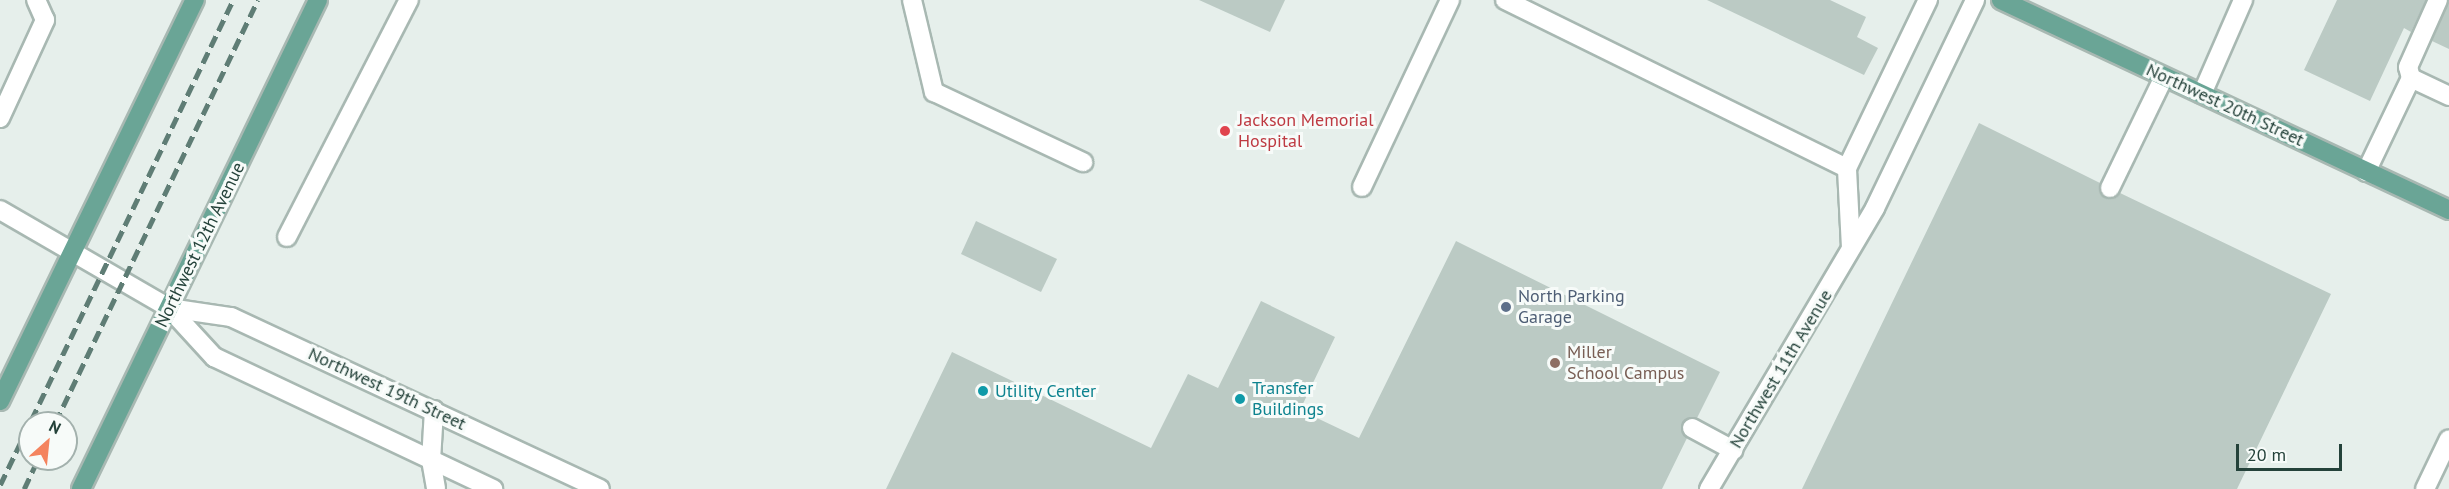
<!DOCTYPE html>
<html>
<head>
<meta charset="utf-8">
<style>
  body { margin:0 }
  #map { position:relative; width:2449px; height:489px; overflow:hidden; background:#e6efeb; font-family:"PT Sans",sans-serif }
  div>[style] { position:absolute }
  .building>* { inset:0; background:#bbcac4 }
  .roads { filter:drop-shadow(2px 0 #a8b8b2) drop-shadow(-2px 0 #a8b8b2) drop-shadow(0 2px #a8b8b2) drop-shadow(0 -2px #a8b8b2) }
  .minor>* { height:18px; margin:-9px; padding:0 9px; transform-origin:9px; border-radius:9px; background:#fff }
  .major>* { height:18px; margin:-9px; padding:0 9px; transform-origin:9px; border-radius:9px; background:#6aa596 }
  .rail>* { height:4.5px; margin-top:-2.25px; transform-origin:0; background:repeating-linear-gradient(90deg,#5f7d75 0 12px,transparent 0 18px) }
  .dots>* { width:16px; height:16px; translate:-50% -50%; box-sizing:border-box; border:3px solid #f7fbf9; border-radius:50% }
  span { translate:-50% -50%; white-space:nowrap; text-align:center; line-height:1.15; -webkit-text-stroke:6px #f7fbf9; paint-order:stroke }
  .street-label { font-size:18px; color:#24423a }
  .health-label { font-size:18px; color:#be3a42 }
  .left { translate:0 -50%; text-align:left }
  .service-label { font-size:18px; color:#4e5e75 }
  .education-label { font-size:18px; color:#785e54 }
  .culture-label { font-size:18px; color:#0d838f }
  .north { position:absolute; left:18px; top:411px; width:60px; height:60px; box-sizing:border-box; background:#f7fbf9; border:2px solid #a3b1ad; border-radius:50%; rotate:27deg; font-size:16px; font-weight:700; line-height:24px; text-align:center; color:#24423a }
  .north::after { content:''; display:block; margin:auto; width:21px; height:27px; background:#f4845f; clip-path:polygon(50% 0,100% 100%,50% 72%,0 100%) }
  .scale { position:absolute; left:2236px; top:444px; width:106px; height:27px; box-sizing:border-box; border:3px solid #24423a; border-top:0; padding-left:8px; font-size:18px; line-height:21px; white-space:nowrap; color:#24423a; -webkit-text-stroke:4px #f7fbf9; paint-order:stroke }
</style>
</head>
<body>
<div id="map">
  <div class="building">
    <div style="clip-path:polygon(1199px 0,1285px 0,1270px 32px)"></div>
    <div style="clip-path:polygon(1707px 0,1830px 0,1866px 17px,1857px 37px,1878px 48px,1864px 75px)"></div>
    <div style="clip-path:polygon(2337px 0,2426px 0,2411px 32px,2404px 28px,2370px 101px,2304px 70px)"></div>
    <div style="clip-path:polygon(2449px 1px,2449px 49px,2432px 41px)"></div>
    <div style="clip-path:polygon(1979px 123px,2100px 183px,2106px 198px,2120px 193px,2331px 294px,2237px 489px,1802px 489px)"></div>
    <div style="clip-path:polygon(976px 221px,1057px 259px,1041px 292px,961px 254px)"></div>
    <div style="clip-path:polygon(1456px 241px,1720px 372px,1697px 418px,1682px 423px,1687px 438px,1662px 489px,886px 489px,952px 352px,1151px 448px,1188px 374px,1218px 388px,1261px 301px,1335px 337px,1300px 410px,1359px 438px)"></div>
  </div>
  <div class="roads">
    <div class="minor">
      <div style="left:912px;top:0;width:95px;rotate:76.6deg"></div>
      <div style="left:934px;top:92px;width:165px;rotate:25.2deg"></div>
      <div style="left:1505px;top:0;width:381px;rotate:26.2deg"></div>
      <div style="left:2411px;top:78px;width:42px;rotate:25.3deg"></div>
      <div style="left:2202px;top:94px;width:103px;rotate:-66.4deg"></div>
      <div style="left:0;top:118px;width:108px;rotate:-65.3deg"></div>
      <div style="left:45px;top:20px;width:22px;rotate:-114deg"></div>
      <div style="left:2366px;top:172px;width:104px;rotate:-64.4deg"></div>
      <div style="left:2411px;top:78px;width:11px;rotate:-105deg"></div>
      <div style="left:2408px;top:67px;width:73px;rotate:-65.9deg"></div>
      <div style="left:1362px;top:187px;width:207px;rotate:-64.8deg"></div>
      <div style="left:2110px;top:188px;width:123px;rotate:-64.1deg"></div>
      <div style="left:0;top:210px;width:195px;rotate:30.1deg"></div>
      <div style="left:169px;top:308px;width:67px;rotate:47.4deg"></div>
      <div style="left:214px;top:357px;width:309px;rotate:25.3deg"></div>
      <div style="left:287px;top:237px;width:267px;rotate:-62.8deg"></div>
      <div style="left:1851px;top:248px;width:80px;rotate:-92.9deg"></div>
      <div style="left:1847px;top:168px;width:187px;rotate:-64.3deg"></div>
      <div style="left:169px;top:308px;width:63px;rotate:8.3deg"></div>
      <div style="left:231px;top:317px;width:407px;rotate:25deg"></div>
      <div style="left:434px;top:410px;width:50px;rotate:93.4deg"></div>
      <div style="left:431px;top:460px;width:29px;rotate:80deg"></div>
      <div style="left:1692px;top:428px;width:47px;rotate:28.2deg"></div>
      <div style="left:1709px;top:489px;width:326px;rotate:-59.4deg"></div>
      <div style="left:1875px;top:208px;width:231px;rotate:-64.3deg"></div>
      <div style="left:2425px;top:489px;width:55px;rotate:-64.4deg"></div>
    </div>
    <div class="major">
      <div style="left:2001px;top:0;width:495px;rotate:25.1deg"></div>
      <div style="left:0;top:401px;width:446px;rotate:-64.1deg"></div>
      <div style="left:81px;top:489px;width:543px;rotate:-64.14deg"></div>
    </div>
  </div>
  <div class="rail">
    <div style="left:55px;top:423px;width:469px;rotate:-64.4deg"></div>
    <div style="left:0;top:485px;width:538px;rotate:-64.34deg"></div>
    <div style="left:24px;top:489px;width:33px;rotate:-65deg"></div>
  </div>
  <div class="dots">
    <div style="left:1225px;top:131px;background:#e0444e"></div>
    <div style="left:1506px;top:307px;background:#5c6f8a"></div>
    <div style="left:1555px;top:363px;background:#8d6e63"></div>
    <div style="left:983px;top:391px;background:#0f9aa8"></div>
    <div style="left:1240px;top:399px;background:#0f9aa8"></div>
  </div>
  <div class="street-label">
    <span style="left:2225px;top:105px;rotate:25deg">Northwest 20th Street</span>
    <span style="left:200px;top:245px;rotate:-64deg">Northwest 12th Avenue</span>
    <span style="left:1781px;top:369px;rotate:-59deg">Northwest 11th Avenue</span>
    <span style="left:387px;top:389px;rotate:25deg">Northwest 19th Street</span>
  </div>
  <div class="health-label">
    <span class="left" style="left:1238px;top:131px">Jackson Memorial<br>Hospital</span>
  </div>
  <div class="service-label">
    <span class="left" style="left:1518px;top:307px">North Parking<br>Garage</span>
  </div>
  <div class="education-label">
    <span class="left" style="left:1567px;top:363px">Miller<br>School Campus</span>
  </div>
  <div class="culture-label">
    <span class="left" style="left:1252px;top:399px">Transfer<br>Buildings</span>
    <span class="left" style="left:995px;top:391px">Utility Center</span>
  </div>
  <div class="north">N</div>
  <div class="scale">20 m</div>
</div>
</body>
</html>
